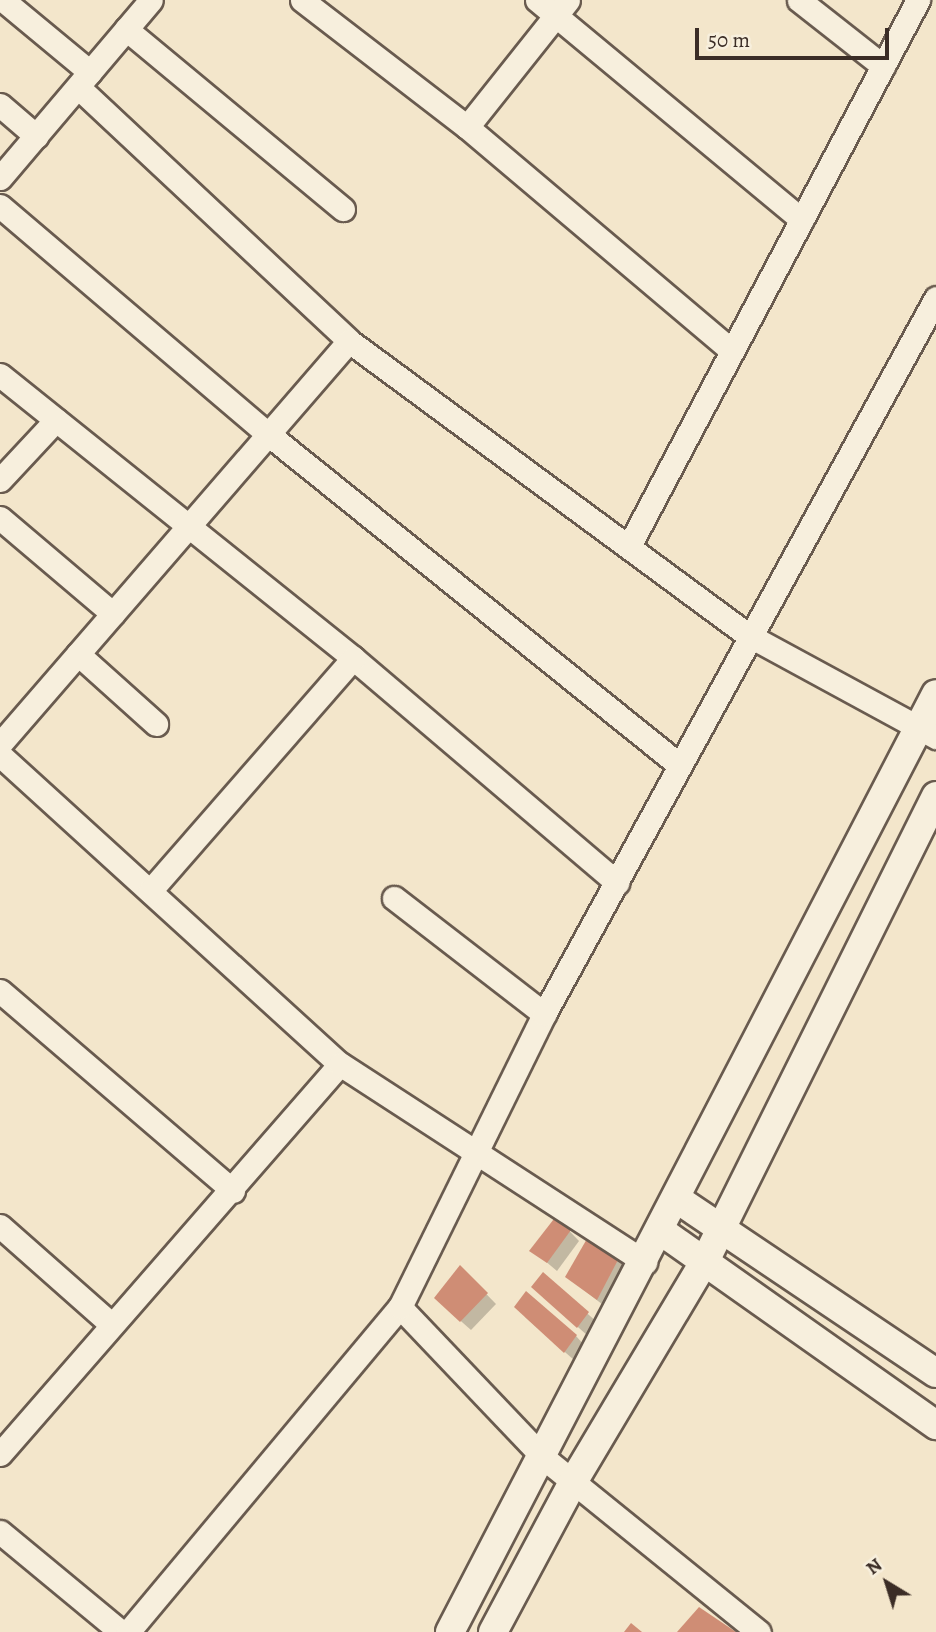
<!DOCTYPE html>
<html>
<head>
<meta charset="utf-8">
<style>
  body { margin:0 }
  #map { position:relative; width:936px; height:1632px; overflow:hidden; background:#f3e6cb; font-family:Alegreya,serif }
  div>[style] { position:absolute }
  .shadow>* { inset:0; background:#0003 }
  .building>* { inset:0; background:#cf8d75 }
  .roads { filter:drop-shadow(2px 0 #695b4f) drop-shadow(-2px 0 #695b4f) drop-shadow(0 2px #695b4f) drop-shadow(0 -2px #695b4f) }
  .minor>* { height:23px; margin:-11.5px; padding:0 11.5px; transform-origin:11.5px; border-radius:11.5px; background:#f7efdd }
  .tertiary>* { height:28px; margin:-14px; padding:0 14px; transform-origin:14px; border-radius:14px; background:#f7efdd }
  span { translate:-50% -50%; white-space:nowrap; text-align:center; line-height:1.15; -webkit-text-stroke:6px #f7efdd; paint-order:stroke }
  .north { position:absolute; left:852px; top:1548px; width:70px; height:70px; -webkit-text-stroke:5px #f7efdd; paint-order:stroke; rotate:322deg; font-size:19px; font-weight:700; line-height:28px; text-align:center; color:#3b2d26 }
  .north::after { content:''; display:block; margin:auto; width:24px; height:32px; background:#3b2d26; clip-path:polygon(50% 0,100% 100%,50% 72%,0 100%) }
  .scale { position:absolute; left:695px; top:28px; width:194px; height:32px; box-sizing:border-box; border:4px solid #3b2d26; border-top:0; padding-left:9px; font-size:21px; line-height:24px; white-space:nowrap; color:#3b2d26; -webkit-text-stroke:5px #f7efdd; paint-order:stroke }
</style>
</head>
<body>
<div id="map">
  <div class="shadow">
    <div style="clip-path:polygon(557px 1218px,579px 1241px,557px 1271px,532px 1250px)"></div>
    <div style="clip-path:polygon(618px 1257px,628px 1267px,607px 1308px,567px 1277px)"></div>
    <div style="clip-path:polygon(461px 1268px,496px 1304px,471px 1330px,446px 1308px)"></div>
    <div style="clip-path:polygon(544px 1275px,598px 1323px,588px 1336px,543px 1296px)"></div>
    <div style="clip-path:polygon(525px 1317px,576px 1336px,585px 1346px,574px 1360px)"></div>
  </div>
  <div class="building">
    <div style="clip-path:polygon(557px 1215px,571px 1230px,547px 1263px,529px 1251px)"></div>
    <div style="clip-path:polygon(588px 1237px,620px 1256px,597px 1300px,565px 1277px)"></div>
    <div style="clip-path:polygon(460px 1265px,488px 1293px,460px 1322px,434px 1298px)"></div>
    <div style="clip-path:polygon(543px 1272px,589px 1312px,577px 1328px,531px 1287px)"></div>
    <div style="clip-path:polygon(526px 1291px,577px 1335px,564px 1353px,514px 1307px)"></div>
    <div style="clip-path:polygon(699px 1607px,736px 1632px,677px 1632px)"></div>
    <div style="clip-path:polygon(631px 1623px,642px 1632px,624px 1632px)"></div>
  </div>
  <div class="roads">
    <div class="minor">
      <div style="left:3px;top:0;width:113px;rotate:39.6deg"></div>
      <div style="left:302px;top:0;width:208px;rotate:37.6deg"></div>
      <div style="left:467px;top:127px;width:347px;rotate:40.2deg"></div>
      <div style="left:537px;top:0;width:344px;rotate:39.7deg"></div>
      <div style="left:799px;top:0;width:107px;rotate:38.2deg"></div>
      <div style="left:126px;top:29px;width:282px;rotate:39.7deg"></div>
      <div style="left:78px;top:87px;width:371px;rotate:43.1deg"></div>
      <div style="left:0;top:105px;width:48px;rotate:40.7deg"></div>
      <div style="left:467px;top:127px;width:162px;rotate:-51.5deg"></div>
      <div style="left:0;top:178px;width:233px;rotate:-49.7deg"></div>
      <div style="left:0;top:206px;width:352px;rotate:40.4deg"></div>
      <div style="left:268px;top:434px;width:526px;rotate:38.83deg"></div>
      <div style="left:0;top:375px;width:452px;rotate:38.7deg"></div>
      <div style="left:353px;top:658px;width:347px;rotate:40.4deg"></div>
      <div style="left:0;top:480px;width:82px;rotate:-47deg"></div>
      <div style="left:0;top:518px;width:148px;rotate:40.3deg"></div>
      <div style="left:629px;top:546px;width:618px;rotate:-62.11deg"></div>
      <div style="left:78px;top:654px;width:105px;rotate:41.9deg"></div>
      <div style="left:0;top:744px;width:533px;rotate:-49.11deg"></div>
      <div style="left:349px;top:341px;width:496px;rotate:36.4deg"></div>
      <div style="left:748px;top:635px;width:214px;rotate:28.5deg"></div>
      <div style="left:0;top:755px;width:459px;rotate:42.3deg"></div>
      <div style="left:150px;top:891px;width:309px;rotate:-48.9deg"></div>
      <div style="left:394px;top:898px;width:190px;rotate:37.7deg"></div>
      <div style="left:0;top:991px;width:307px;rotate:40.6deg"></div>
      <div style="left:0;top:1226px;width:149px;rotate:41.5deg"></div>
      <div style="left:400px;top:1307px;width:210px;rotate:46.4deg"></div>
      <div style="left:545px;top:1459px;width:275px;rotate:39deg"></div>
      <div style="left:0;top:1454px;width:517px;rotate:-48.92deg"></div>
      <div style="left:340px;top:1064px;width:364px;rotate:33deg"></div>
      <div style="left:0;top:1532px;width:157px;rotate:39.6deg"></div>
      <div style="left:128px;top:1632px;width:424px;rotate:-50.1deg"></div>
      <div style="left:400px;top:1307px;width:326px;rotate:-63.8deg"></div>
      <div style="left:544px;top:1014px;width:816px;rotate:-61.3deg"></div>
    </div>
    <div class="tertiary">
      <div style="left:677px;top:1199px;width:312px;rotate:33.9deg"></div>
      <div style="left:661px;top:1231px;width:337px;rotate:35.2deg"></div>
      <div style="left:450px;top:1632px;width:1056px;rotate:-62.61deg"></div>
      <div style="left:493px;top:1632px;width:170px;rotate:-61.9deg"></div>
      <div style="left:573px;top:1482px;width:260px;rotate:-59.2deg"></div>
      <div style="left:706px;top:1259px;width:517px;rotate:-63.58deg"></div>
    </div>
  </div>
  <div class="north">N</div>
  <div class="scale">50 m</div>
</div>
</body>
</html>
